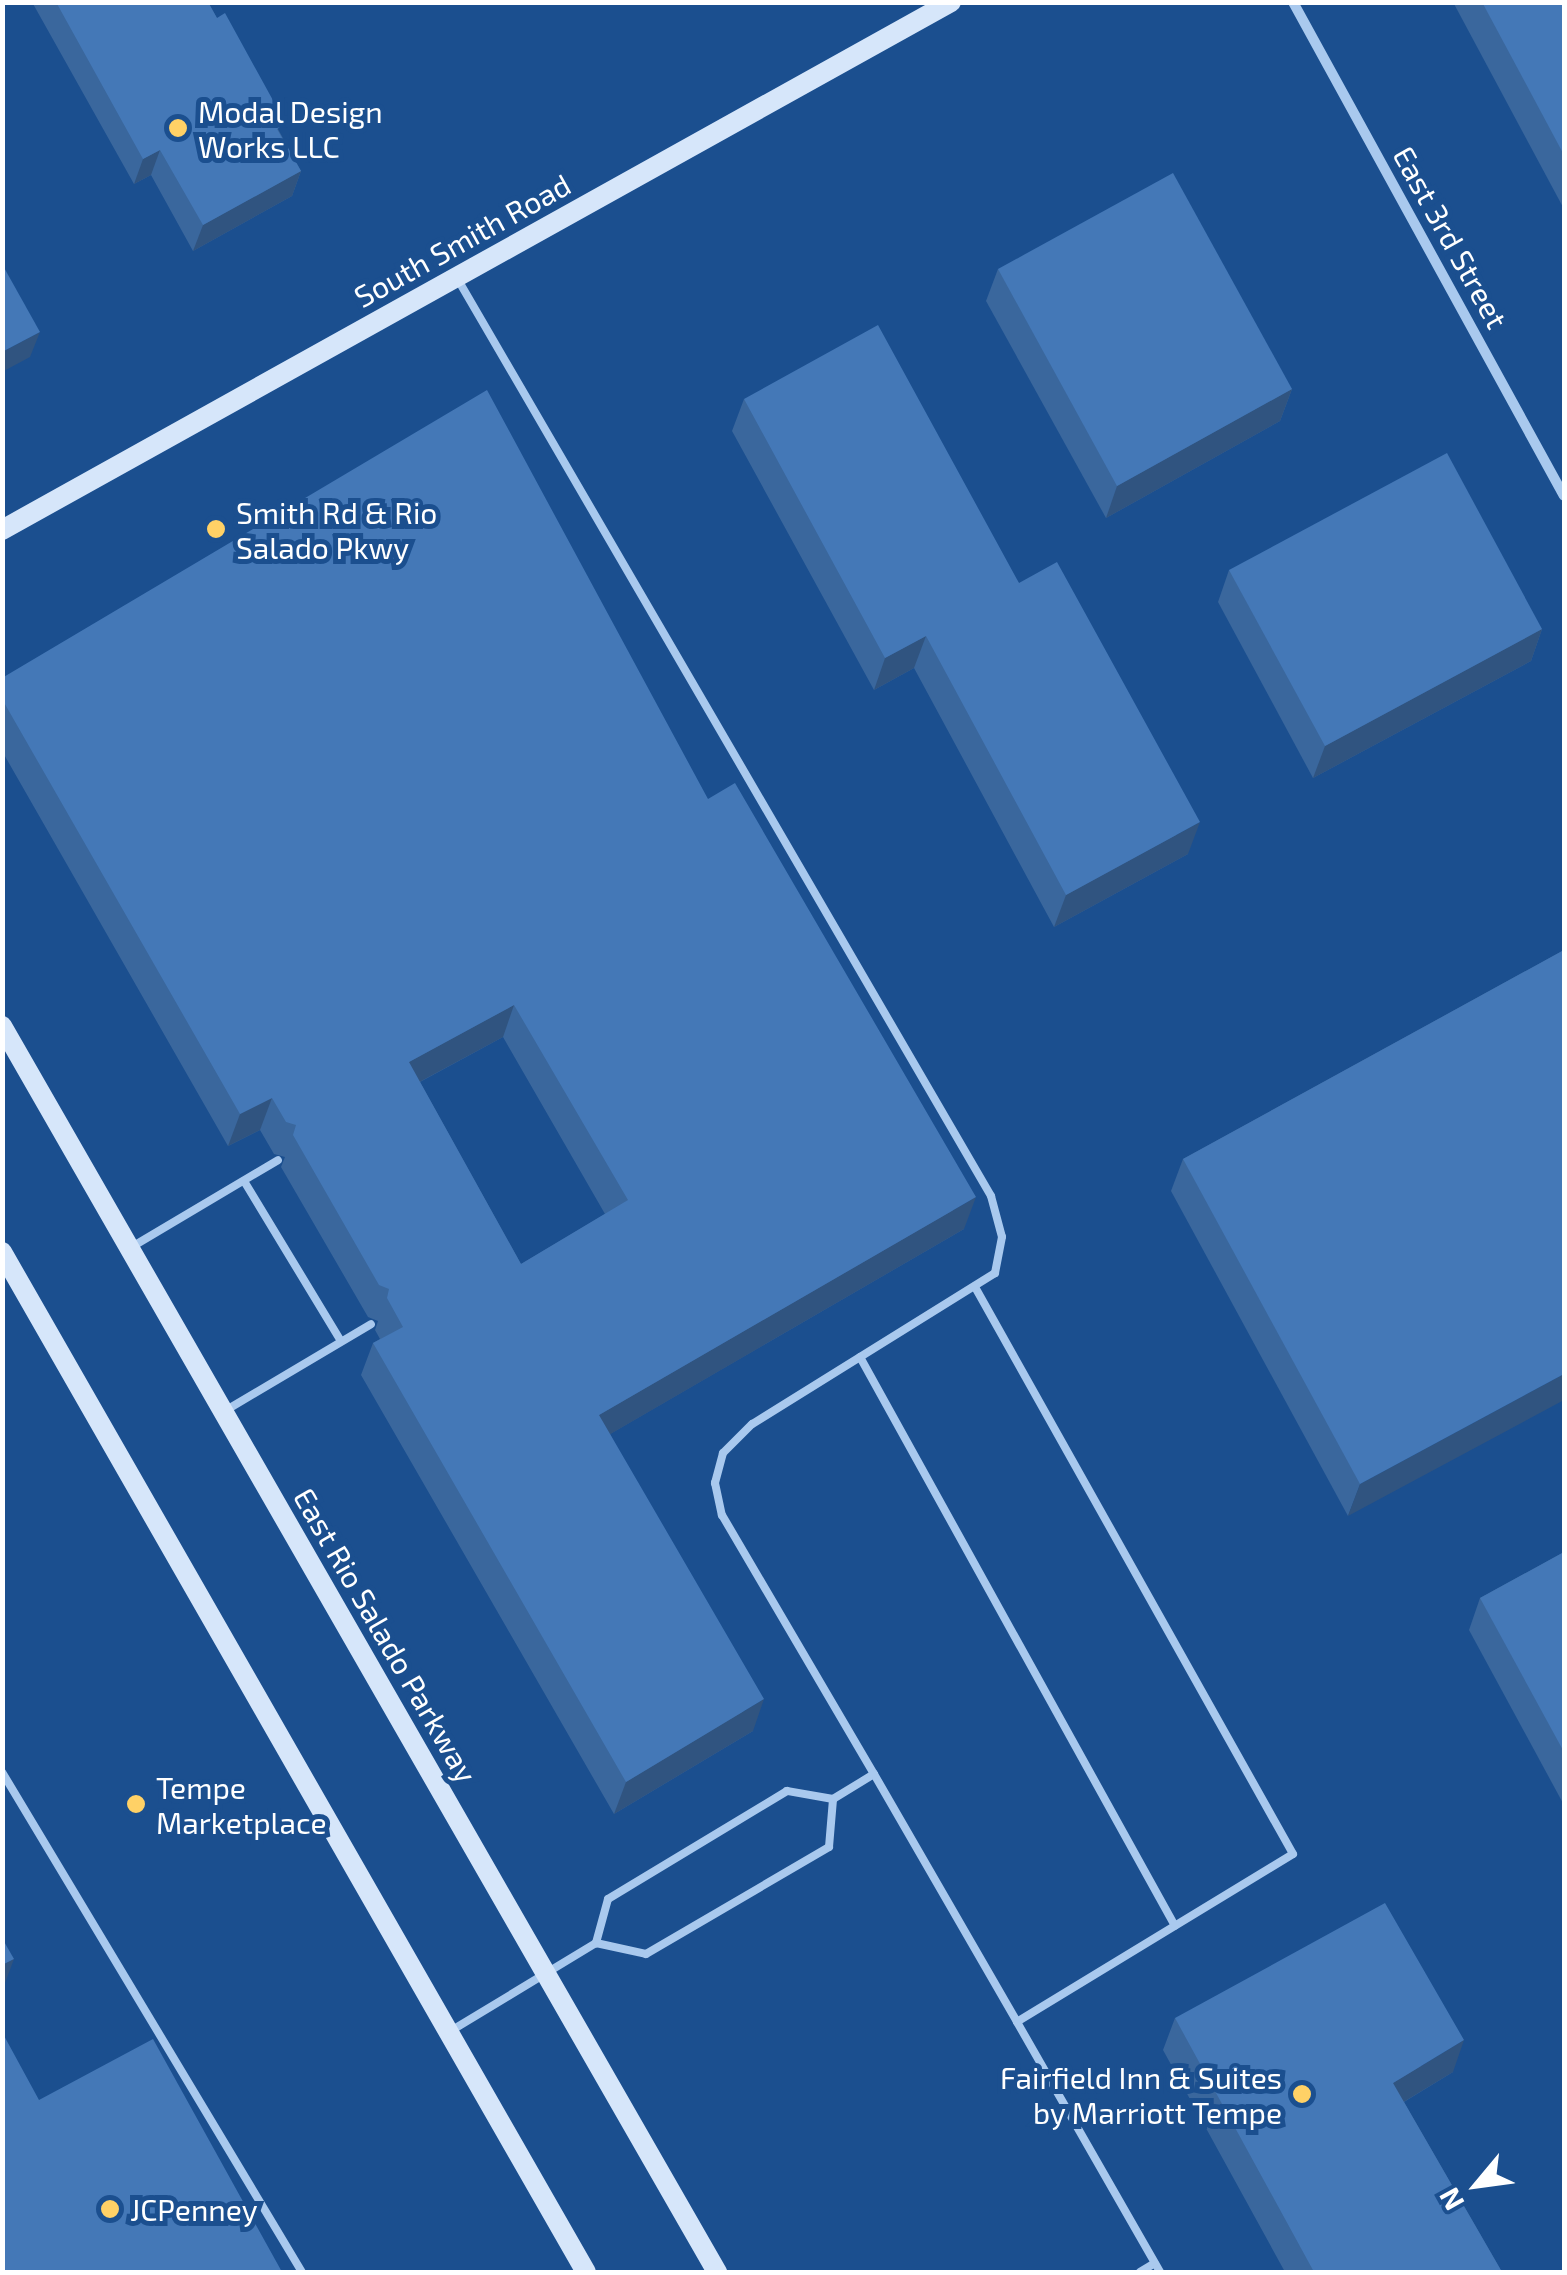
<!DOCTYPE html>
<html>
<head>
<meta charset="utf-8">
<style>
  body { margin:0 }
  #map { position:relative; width:1567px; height:2275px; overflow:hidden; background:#1b4f8f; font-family:"Exo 2",sans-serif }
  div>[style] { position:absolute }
  .lane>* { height:8px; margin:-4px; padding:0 4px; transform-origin:4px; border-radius:4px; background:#a9c9ee }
  .street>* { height:10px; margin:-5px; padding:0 5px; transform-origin:5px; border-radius:5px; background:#a9c9ee }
  .secondary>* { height:20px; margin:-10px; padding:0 10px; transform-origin:10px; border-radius:10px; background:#d6e6fa }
  .wall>* { inset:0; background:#3a679d }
  .shaded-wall>* { inset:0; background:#305480 }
  .building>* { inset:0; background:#4478b7 }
  .dots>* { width:28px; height:28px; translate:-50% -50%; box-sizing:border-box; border:5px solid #1b4f8f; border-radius:50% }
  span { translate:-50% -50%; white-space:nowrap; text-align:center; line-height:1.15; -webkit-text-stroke:10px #1b4f8f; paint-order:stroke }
  .poi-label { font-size:30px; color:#fff }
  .left { translate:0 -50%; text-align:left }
  .right { translate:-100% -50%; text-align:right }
  .street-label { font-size:30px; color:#fff }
  .frame { position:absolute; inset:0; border:5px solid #fff; pointer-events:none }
  .north { position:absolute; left:1427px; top:2135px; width:100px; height:100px; -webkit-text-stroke:8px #1b4f8f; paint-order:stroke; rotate:241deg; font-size:28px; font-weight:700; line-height:40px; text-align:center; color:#fff }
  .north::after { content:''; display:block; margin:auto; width:35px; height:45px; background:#fff; clip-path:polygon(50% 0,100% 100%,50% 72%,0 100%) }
</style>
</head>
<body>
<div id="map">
  <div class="lane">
    <div style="left:457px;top:278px;width:1062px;rotate:59.81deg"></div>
    <div style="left:991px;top:1196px;width:42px;rotate:75deg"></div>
    <div style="left:1002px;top:1237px;width:37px;rotate:101deg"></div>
    <div style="left:995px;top:1273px;width:286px;rotate:148.1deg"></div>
    <div style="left:752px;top:1424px;width:41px;rotate:135deg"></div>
    <div style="left:723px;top:1453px;width:31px;rotate:105deg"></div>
    <div style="left:715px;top:1483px;width:33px;rotate:78deg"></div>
    <div style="left:722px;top:1515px;width:300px;rotate:59.6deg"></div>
    <div style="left:874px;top:1774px;width:48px;rotate:148.6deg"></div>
    <div style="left:244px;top:1181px;width:187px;rotate:58.8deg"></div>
    <div style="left:130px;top:1248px;width:172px;rotate:-30.7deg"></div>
    <div style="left:975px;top:1287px;width:650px;rotate:60.71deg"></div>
    <div style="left:1293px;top:1854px;width:323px;rotate:148.7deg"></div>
    <div style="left:1017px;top:2022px;width:288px;rotate:60.2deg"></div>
    <div style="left:860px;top:1357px;width:650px;rotate:61.03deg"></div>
    <div style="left:223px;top:1412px;width:172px;rotate:-30.7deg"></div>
    <div style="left:2px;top:1772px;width:583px;rotate:59.04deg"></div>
    <div style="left:874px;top:1774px;width:286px;rotate:60deg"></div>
    <div style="left:449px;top:2032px;width:172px;rotate:-31.2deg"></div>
    <div style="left:596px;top:1943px;width:51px;rotate:12.4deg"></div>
    <div style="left:646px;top:1954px;width:212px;rotate:-30.3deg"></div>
    <div style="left:829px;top:1847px;width:48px;rotate:-85.2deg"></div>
    <div style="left:833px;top:1799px;width:47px;rotate:-170.1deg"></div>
    <div style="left:787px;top:1791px;width:209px;rotate:148.9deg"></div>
    <div style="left:608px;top:1899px;width:46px;rotate:105.3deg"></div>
    <div style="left:1140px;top:2272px;width:17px;rotate:-31deg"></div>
  </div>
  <div class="street">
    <div style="left:1293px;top:2px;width:563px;rotate:61.25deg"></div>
  </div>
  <div class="secondary">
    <div style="left:2px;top:530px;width:1086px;rotate:-29.09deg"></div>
    <div style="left:2px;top:1026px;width:1437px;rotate:60.15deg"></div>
    <div style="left:2px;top:1252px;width:1175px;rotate:60.21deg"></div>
  </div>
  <div class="wall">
    <div style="clip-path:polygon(32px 2px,208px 2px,301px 171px,292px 196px,193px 251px,151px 175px,134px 184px)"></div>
    <div style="clip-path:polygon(1453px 2px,1564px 2px,1564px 209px)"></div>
    <div style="clip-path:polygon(998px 269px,1292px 389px,1280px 421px,1106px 518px,986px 301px)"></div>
    <div style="clip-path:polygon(744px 399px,1019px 583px,1188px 854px,1054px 927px,914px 668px,874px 690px,732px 431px)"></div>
    <div style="clip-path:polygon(1229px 570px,1542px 629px,1531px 661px,1313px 778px,1218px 602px)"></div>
    <div style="clip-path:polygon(evenodd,2px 678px,708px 799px,964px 1229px,610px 1434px,753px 1731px,614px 1814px,361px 1375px,373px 1343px,380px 1339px,375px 1330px,378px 1321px,368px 1317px,281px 1167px,285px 1157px,274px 1154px,260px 1130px,228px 1146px,2px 751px,2px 678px,503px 1037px,605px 1214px,521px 1264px,420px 1082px,503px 1037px)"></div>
    <div style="clip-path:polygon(1564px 950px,1348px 1516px,1171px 1191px,1183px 1159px)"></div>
    <div style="clip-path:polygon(1564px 1552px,1564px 1805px,1469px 1630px,1480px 1598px)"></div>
    <div style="clip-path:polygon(1175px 2018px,1453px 2072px,1404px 2102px,1502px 2272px,1285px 2272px,1163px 2050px)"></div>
  </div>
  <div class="shaded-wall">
    <div style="clip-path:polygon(160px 150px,151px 175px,134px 184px,143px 159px)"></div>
    <div style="clip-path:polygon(301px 171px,292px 196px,193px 251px,203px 225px)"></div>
    <div style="clip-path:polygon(40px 332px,30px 357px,2px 372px,2px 352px)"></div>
    <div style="clip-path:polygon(1292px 389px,1280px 421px,1106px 518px,1117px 486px)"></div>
    <div style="clip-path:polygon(1542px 629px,1531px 661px,1313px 778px,1325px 746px)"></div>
    <div style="clip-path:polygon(926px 636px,914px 668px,874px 690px,885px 658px)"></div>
    <div style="clip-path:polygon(1200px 822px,1188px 854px,1054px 927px,1066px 895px)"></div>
    <div style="clip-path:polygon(514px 1005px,503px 1037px,397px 1094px,409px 1062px)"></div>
    <div style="clip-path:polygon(272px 1098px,260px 1130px,228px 1146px,240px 1114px)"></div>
    <div style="clip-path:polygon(976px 1197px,964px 1229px,588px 1447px,599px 1415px)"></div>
    <div style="clip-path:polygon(1564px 1374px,1564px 1400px,1348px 1516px,1360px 1484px)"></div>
    <div style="clip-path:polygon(764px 1699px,753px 1731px,614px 1814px,626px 1782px)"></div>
    <div style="clip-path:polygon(14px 1959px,2px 1991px,2px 1965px)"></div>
    <div style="clip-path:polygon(1464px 2040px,1453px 2072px,1382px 2115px,1393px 2083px)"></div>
  </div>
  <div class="building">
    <div style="clip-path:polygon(56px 2px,208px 2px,217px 18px,225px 13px,286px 124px,277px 129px,301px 171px,203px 225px,160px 150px,143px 159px)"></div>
    <div style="clip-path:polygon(1482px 2px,1564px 2px,1564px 155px)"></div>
    <div style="clip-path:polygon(1173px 173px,1292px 389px,1117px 486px,998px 269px)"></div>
    <div style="clip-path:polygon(2px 264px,40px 332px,2px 352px)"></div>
    <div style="clip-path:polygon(878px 325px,1019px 583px,1057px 562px,1200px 822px,1066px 895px,926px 636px,885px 658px,744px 399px)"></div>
    <div style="clip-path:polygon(evenodd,487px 390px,708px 799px,735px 783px,976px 1197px,599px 1415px,764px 1699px,626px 1782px,373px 1343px,403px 1327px,387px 1298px,389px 1289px,379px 1285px,293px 1135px,296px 1125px,286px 1122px,272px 1098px,240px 1114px,2px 699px,2px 678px,487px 390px,514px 1005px,628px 1200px,521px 1264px,409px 1062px,514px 1005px)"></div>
    <div style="clip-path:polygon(1447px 453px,1542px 629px,1325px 746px,1229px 570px)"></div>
    <div style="clip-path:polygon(1564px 950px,1564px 1374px,1360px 1484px,1183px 1159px)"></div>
    <div style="clip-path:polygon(1564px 1552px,1564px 1752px,1480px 1598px)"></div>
    <div style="clip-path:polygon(1385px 1903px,1464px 2040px,1393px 2083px,1502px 2272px,1314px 2272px,1175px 2018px)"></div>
    <div style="clip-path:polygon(2px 1938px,14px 1959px,2px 1965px)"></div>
    <div style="clip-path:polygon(2px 2032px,39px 2100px,153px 2039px,282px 2272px,2px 2272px)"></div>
  </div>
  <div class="dots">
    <div style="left:178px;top:128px;background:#ffd166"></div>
    <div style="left:216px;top:529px;background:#ffd166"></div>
    <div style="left:136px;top:1804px;background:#ffd166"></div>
    <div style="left:1302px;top:2094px;background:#ffd166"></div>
    <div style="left:110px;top:2209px;background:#ffd166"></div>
  </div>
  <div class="poi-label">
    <span class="left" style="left:198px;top:128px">Modal Design<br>Works LLC</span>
    <span class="left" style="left:236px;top:529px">Smith Rd &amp; Rio<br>Salado Pkwy</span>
    <span class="left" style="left:156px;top:1804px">Tempe<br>Marketplace</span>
    <span class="right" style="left:1282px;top:2094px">Fairfield Inn &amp; Suites<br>by Marriott Tempe</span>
    <span class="left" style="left:130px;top:2209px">JCPenney</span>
  </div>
  <div class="street-label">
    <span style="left:1451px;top:237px;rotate:61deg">East 3rd Street</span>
    <span style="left:462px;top:240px;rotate:-29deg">South Smith Road</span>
    <span style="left:386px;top:1635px;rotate:60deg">East Rio Salado Parkway</span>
  </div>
  <div class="frame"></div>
  <div class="north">N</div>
</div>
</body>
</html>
